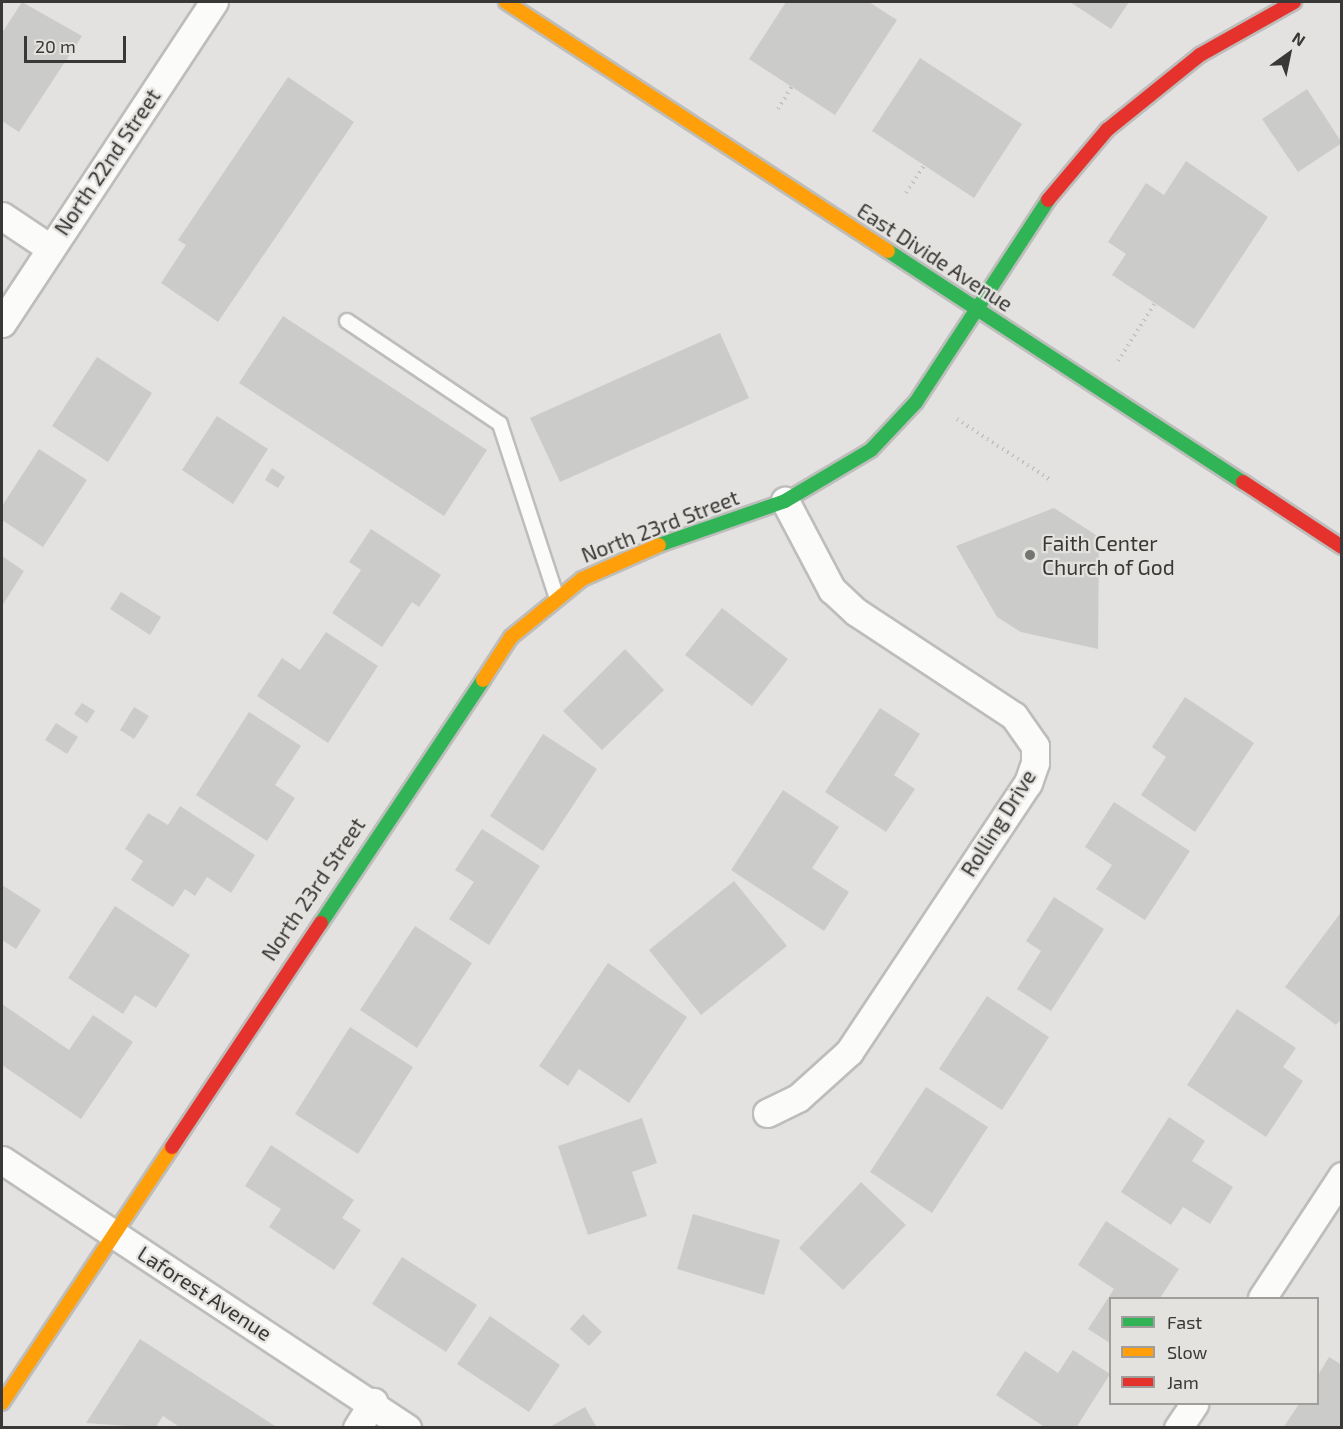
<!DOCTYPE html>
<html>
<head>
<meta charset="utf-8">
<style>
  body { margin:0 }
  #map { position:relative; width:1343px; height:1429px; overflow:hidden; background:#e3e2e0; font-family:"Exo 2",sans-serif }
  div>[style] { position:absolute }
  .building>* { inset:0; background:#cbcbca }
  .path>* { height:4px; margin-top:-2px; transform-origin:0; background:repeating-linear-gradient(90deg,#c3c2c2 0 1.5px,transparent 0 6px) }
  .roads { filter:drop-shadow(2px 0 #bdbdbb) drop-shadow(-2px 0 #bdbdbb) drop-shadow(0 2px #bdbdbb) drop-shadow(0 -2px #bdbdbb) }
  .lane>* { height:14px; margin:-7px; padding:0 7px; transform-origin:7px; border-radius:7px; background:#fbfbfa }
  .street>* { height:27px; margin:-13.5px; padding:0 13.5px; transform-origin:13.5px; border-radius:13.5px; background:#fbfbfa }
  .fast>* { height:14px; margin:-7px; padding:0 7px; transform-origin:7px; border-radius:7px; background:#30b455 }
  .slow>* { height:14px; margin:-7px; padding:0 7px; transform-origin:7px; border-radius:7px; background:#ff9f0a }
  .jam>* { height:14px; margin:-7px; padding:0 7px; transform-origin:7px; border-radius:7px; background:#e5322d }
  .dots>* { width:16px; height:16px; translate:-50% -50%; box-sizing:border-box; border:3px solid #e4e2df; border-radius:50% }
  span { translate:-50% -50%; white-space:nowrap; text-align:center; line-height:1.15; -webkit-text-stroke:4.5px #e4e2df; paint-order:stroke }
  .street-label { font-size:21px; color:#393837 }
  .poi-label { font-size:21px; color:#393837 }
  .left { translate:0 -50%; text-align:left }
  .frame { position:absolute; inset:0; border:3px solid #393837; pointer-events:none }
  .legend { position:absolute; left:1109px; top:1297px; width:210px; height:108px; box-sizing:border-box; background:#e4e2df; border:2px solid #a09e9c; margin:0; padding:8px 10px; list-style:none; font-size:18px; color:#393837 }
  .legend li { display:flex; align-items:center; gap:12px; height:30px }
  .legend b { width:30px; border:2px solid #a09e9c }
  .north { position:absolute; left:1259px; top:24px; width:60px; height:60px; -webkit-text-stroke:4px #e4e2df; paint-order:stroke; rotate:33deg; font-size:16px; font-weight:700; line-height:24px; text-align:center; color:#393837 }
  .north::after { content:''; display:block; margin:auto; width:21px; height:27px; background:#393837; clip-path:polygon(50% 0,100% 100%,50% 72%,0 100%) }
  .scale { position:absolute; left:24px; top:36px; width:102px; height:27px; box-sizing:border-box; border:3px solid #393837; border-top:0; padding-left:8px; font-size:18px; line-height:21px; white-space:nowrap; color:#393837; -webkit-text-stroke:4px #e4e2df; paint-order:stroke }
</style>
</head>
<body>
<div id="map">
  <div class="building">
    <div style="clip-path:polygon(22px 2px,82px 36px,19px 132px,2px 121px,2px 33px)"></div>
    <div style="clip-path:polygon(786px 2px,869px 2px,897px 20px,835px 115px,749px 59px)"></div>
    <div style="clip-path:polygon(1070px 2px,1129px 2px,1111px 29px)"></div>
    <div style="clip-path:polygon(920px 58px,1022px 124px,974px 198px,872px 131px)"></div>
    <div style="clip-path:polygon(288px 77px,354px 122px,218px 322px,161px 283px,186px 245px,178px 240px)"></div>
    <div style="clip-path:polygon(1307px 89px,1342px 143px,1298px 172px,1262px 119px)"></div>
    <div style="clip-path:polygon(1186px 161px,1268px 217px,1194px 329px,1112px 275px,1126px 254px,1108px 242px,1146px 183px,1164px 195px)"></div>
    <div style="clip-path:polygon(283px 316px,487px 450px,444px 516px,239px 383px)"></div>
    <div style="clip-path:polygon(720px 333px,749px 398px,560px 482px,530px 418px)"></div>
    <div style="clip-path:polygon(97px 357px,152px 393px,108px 462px,52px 426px)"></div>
    <div style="clip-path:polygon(217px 416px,268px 449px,233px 504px,182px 470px)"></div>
    <div style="clip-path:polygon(39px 449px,87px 480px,43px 547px,2px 520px,2px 506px)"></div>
    <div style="clip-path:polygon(272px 468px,285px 477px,278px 488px,265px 480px)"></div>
    <div style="clip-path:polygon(1054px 508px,1099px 537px,1098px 649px,1021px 632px,997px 617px,956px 546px)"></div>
    <div style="clip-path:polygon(371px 529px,441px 575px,419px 607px,412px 602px,382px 647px,332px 613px,361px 570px,349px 562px)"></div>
    <div style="clip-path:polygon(2px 556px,24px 571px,2px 606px)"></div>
    <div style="clip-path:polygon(121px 592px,161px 617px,150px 635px,110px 609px)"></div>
    <div style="clip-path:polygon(722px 608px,788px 659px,752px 706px,685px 655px)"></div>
    <div style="clip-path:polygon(326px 632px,378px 666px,328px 743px,257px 696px,282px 658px,300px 670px)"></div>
    <div style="clip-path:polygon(625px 649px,664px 690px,602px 750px,563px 711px)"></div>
    <div style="clip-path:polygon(1185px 697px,1254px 743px,1195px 832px,1141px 795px,1166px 757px,1152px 747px)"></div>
    <div style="clip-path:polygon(82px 703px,95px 711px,87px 723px,74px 714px)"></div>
    <div style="clip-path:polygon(134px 707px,149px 716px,134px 739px,120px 730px)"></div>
    <div style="clip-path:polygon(880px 708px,920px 734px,894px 775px,915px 789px,886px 832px,825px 792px)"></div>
    <div style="clip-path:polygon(249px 712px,301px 746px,275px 785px,295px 798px,267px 841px,196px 795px)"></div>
    <div style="clip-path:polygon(56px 723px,78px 737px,67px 754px,45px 740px)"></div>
    <div style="clip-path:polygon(543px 734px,597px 769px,543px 851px,490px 816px)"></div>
    <div style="clip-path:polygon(783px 790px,839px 827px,812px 868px,849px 892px,824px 931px,731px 870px)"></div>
    <div style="clip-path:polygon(1114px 802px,1190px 851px,1145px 920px,1096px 889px,1112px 865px,1085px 847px)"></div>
    <div style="clip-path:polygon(180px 806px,255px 855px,231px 893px,207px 877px,195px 896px,185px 889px,173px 907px,131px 880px,143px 861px,125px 849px,148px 813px,168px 825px)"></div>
    <div style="clip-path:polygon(482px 829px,540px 866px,489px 945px,449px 919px,474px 882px,455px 870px)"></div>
    <div style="clip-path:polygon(734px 881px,787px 946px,701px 1015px,649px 950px)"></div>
    <div style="clip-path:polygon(2px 885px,41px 910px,16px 949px,2px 940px)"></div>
    <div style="clip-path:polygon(1054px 897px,1104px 929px,1051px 1011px,1017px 989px,1041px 951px,1026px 941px)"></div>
    <div style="clip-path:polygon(115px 906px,190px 955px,156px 1008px,135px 995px,123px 1014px,68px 978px)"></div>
    <div style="clip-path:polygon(1342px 911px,1342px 1018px,1336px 1025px,1285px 987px)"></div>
    <div style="clip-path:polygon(415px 926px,472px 963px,417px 1048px,360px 1010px)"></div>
    <div style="clip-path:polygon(608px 963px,687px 1017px,629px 1103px,579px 1069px,568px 1086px,539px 1066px)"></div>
    <div style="clip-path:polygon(987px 996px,1049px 1037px,1002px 1110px,939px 1069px)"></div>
    <div style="clip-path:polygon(2px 1004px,69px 1050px,93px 1015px,133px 1042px,81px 1119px,2px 1065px)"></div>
    <div style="clip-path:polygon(1237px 1009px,1296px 1048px,1283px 1067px,1303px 1081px,1266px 1137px,1187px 1085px)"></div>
    <div style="clip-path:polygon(350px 1027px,413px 1067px,358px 1154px,295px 1114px)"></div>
    <div style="clip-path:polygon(926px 1087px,988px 1127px,932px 1213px,870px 1172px)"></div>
    <div style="clip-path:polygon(1169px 1117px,1205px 1141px,1192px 1161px,1233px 1187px,1210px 1224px,1183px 1207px,1171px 1225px,1121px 1192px)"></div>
    <div style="clip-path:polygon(642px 1118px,657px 1163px,632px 1172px,647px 1216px,588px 1235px,558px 1146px)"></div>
    <div style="clip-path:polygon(271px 1145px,354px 1200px,342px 1218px,361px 1230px,334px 1270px,269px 1227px,281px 1209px,245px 1186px)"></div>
    <div style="clip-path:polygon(861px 1182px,906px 1225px,843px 1290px,799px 1248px)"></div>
    <div style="clip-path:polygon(693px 1214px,780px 1240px,764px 1295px,677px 1269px)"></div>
    <div style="clip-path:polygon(1106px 1221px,1179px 1269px,1160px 1298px,1110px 1298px,1110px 1343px,1088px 1329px,1114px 1289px,1078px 1265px)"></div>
    <div style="clip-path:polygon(402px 1257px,477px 1305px,446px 1352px,372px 1304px)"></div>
    <div style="clip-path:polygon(583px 1314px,602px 1332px,589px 1346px,570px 1329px)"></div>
    <div style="clip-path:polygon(490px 1316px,560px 1365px,529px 1412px,457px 1364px)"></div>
    <div style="clip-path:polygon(140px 1339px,275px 1426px,274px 1428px,181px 1428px,163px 1416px,155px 1428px,86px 1423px)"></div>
    <div style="clip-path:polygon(1073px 1350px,1110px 1374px,1076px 1428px,1046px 1428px,996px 1395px,1025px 1351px,1058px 1373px)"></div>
    <div style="clip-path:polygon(1329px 1357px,1342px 1365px,1342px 1428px,1283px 1428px,1299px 1404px,1318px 1404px,1318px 1375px)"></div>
    <div style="clip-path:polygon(585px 1407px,597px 1428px,548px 1428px)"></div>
  </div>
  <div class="path">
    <div style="left:778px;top:109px;width:27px;rotate:-59deg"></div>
    <div style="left:906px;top:193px;width:33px;rotate:-57deg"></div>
    <div style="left:1118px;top:361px;width:69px;rotate:-57.5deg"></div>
    <div style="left:957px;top:419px;width:113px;rotate:33.1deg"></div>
  </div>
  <div class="roads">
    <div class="lane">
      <div style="left:347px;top:321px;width:184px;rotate:33.9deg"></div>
      <div style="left:500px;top:424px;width:180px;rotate:71.9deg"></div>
    </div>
    <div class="street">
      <div style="left:2px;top:216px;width:58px;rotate:33.7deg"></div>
      <div style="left:2px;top:323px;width:385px;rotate:-56.6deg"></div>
      <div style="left:767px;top:1113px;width:34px;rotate:-26deg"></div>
      <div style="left:798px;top:1098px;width:69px;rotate:-42deg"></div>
      <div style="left:849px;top:1052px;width:323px;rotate:-56.4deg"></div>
      <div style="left:1028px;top:783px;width:21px;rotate:-71deg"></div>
      <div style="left:1035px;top:763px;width:17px;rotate:-90deg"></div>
      <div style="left:1035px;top:746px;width:37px;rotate:-125deg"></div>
      <div style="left:1014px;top:716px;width:189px;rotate:-146.6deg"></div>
      <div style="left:856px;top:612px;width:33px;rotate:-137deg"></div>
      <div style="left:832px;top:590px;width:101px;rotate:-117.8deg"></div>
      <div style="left:2px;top:1160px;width:486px;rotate:33.5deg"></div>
      <div style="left:1262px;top:1298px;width:146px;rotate:-56.7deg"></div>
      <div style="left:357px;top:1428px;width:31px;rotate:-58deg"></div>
      <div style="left:1178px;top:1428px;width:29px;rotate:-56deg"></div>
    </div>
    <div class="fast">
      <div style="left:888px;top:251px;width:424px;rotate:33.1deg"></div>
      <div style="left:659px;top:545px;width:133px;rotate:-19.2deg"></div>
      <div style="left:785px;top:501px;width:100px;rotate:-30.7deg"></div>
      <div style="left:871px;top:450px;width:66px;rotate:-46.8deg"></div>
      <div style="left:916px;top:402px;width:241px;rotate:-56.8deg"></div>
      <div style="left:321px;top:923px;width:292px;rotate:-56.3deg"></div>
    </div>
    <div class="slow">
      <div style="left:506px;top:2px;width:456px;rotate:33.1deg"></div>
      <div style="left:483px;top:680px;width:51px;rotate:-56.9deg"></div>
      <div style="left:511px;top:637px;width:92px;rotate:-39.2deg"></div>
      <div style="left:582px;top:579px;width:84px;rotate:-23.8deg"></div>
      <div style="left:2px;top:1403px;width:307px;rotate:-56.4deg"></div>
    </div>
    <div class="jam">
      <div style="left:1048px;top:200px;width:92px;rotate:-49.9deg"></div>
      <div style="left:1107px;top:130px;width:119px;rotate:-38.9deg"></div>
      <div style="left:1200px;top:55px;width:108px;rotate:-29.4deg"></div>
      <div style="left:1243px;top:482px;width:118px;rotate:33.3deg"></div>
      <div style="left:172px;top:1147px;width:269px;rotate:-56.4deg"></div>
    </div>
  </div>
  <div class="dots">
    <div style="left:1030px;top:555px;background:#747472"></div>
  </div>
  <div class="street-label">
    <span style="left:107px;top:162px;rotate:-56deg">North 22nd Street</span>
    <span style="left:935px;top:257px;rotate:33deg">East Divide Avenue</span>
    <span style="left:660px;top:526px;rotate:-21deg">North 23rd Street</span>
    <span style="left:998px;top:823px;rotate:-58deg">Rolling Drive</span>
    <span style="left:313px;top:889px;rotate:-56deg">North 23rd Street</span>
    <span style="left:205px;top:1293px;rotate:33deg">Laforest Avenue</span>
  </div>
  <div class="poi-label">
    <span class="left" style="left:1042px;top:555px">Faith Center<br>Church of God</span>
  </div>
  <div class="frame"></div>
  <ul class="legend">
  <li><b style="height:8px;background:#30b455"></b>Fast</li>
  <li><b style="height:8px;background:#ff9f0a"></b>Slow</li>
  <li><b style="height:8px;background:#e5322d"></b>Jam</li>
  </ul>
  <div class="north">N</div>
  <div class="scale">20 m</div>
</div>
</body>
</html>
